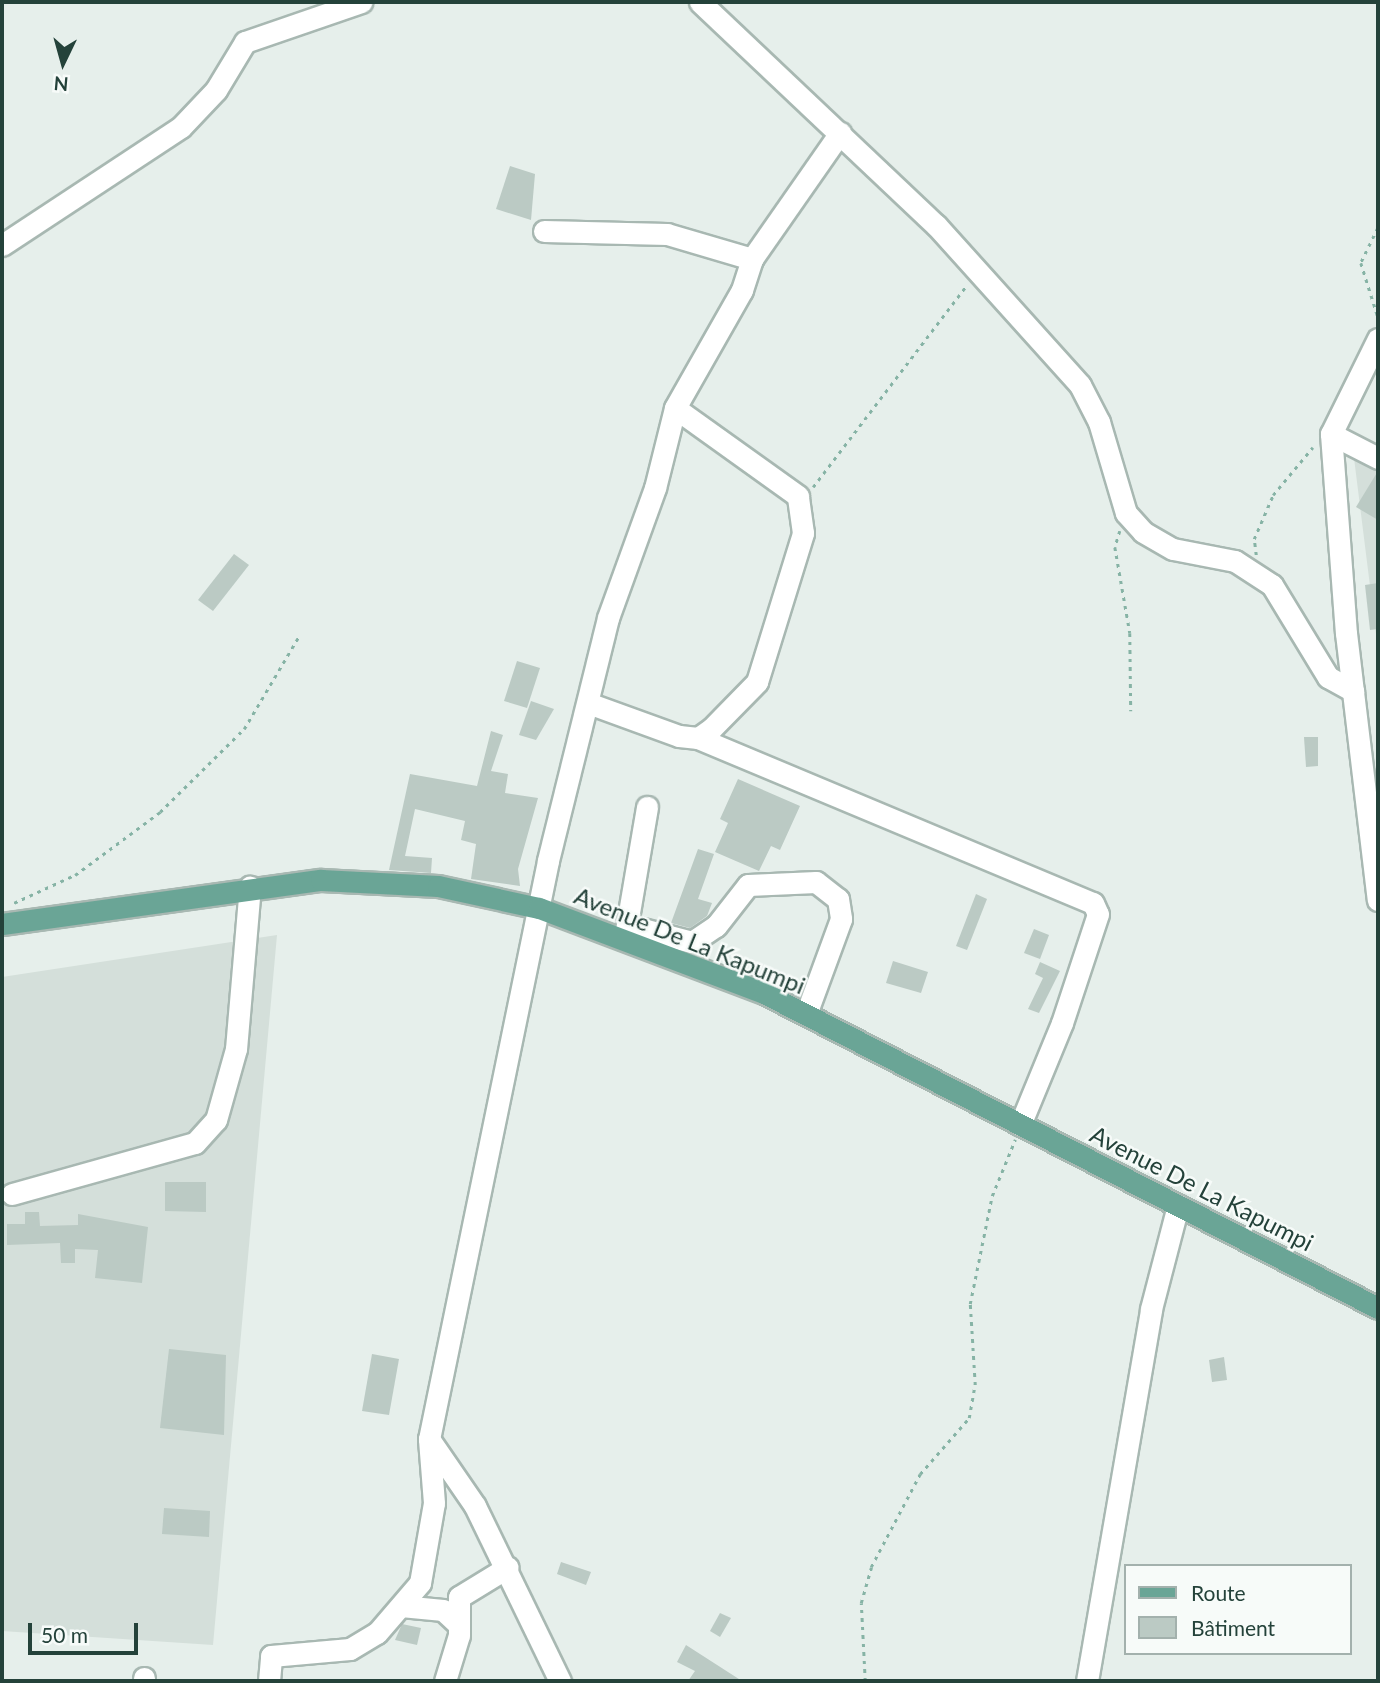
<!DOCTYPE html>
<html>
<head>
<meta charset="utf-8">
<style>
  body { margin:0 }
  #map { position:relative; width:1380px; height:1683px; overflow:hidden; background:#e6efeb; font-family:Lato,sans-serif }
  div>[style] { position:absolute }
  .built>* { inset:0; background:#d4dfda }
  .building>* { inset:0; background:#bbcac4 }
  .path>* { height:2.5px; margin-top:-1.25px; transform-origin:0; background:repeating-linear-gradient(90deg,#86b3a5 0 3.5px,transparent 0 8.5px) }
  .roads { filter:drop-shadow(2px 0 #a8b8b2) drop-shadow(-2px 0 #a8b8b2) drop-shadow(0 2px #a8b8b2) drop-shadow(0 -2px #a8b8b2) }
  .minor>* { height:21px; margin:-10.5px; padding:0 10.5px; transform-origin:10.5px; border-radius:10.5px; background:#fff }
  .major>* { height:21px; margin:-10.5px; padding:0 10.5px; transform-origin:10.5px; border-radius:10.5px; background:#6aa596 }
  span { translate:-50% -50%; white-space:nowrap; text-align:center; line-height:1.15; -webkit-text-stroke:5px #f7fbf9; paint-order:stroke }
  .street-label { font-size:24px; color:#24423a }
  .frame { position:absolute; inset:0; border:4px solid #24423a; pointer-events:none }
  .legend { position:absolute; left:1124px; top:1564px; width:228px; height:91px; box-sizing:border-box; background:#f7fbf9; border:2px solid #a3b1ad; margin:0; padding:9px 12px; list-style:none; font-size:21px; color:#24423a }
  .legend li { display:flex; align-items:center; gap:14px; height:35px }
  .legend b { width:35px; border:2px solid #a3b1ad }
  .north { position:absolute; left:28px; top:28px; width:70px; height:70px; -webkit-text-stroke:5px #f7fbf9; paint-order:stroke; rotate:185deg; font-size:19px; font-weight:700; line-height:28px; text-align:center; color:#24423a }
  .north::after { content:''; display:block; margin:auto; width:24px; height:32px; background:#24423a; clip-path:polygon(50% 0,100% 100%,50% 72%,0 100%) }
  .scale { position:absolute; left:28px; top:1623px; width:110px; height:32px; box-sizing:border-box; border:4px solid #24423a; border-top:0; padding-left:9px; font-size:21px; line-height:24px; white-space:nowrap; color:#24423a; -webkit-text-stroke:5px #f7fbf9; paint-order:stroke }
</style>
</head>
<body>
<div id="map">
  <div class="built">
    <div style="clip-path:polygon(1354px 458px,1378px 471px,1378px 650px)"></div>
    <div style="clip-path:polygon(277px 935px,213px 1645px,2px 1631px,2px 977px)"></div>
  </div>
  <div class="building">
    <div style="clip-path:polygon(510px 166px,535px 174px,531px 220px,496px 209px)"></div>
    <div style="clip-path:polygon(1378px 471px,1378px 520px,1356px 507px)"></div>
    <div style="clip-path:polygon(234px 554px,249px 565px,213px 611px,198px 600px)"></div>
    <div style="clip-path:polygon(1378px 583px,1378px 629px,1370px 630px,1365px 585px)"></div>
    <div style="clip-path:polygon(517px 661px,540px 668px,527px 708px,504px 701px)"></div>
    <div style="clip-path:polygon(531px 701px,554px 709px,536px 740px,519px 735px)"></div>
    <div style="clip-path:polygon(491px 731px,503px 735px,491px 771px,508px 774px,505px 793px,538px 798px,518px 869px,520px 886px,471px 879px,476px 844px,461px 840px,465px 821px,415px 809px,405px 856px,432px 858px,431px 873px,389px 870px,410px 774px,477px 786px)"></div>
    <div style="clip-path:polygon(1304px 737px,1318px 737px,1318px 766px,1306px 767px)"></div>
    <div style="clip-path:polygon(738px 779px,800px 806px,780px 850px,771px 846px,759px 871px,715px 852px,728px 823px,720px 819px)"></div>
    <div style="clip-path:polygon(698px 849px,714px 854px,698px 899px,712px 903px,707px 916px,690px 928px,671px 923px)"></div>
    <div style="clip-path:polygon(976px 894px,987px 899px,967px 950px,956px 946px)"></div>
    <div style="clip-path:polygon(1034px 929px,1049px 935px,1040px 959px,1024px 953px)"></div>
    <div style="clip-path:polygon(893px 961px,928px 972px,921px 993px,886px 983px)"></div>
    <div style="clip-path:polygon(1040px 962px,1060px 971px,1039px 1013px,1028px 1009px,1043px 978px,1035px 974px)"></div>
    <div style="clip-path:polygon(165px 1182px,206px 1182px,206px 1212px,165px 1211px)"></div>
    <div style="clip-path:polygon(25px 1212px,39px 1212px,40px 1226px,78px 1225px,78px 1214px,148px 1227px,142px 1283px,95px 1278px,98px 1250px,75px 1249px,75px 1263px,61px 1263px,60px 1243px,7px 1245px,7px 1224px,25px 1224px)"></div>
    <div style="clip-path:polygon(169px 1349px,226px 1355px,224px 1435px,160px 1428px)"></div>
    <div style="clip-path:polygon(372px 1354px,399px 1359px,389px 1415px,362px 1411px)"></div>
    <div style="clip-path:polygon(1224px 1357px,1227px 1380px,1212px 1382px,1209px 1360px)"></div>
    <div style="clip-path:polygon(164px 1508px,210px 1511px,209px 1537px,162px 1534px)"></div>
    <div style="clip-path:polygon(561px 1562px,591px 1572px,586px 1585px,557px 1574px)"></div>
    <div style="clip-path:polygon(720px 1613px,731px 1618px,720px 1637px,710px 1631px)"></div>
    <div style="clip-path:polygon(402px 1624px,421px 1628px,417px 1645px,395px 1640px)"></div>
    <div style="clip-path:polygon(686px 1645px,742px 1681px,688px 1681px,695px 1671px,677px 1662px)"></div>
  </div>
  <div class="path">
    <div style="left:1378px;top:228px;width:39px;rotate:116deg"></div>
    <div style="left:1361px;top:263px;width:57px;rotate:72.5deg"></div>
    <div style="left:813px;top:487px;width:254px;rotate:-52.7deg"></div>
    <div style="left:1120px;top:531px;width:17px;rotate:107deg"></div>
    <div style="left:1115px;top:547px;width:87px;rotate:80.1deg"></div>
    <div style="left:1130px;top:633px;width:78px;rotate:89.3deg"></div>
    <div style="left:1256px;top:555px;width:16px;rotate:-97deg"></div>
    <div style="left:1254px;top:539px;width:48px;rotate:-66.6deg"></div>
    <div style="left:1273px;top:495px;width:62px;rotate:-50.2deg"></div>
    <div style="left:14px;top:903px;width:67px;rotate:-24.7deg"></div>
    <div style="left:75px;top:875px;width:106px;rotate:-36.5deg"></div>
    <div style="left:160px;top:812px;width:118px;rotate:-44.7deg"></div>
    <div style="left:244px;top:729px;width:108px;rotate:-59.4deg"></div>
    <div style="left:865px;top:1681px;width:78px;rotate:-92.9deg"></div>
    <div style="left:861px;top:1603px;width:37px;rotate:-74deg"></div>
    <div style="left:871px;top:1567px;width:105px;rotate:-62.2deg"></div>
    <div style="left:920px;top:1474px;width:74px;rotate:-48.8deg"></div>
    <div style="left:969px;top:1418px;width:34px;rotate:-80deg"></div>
    <div style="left:975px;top:1385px;width:81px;rotate:-93.5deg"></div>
    <div style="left:970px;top:1304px;width:110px;rotate:-78.5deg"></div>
    <div style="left:992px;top:1196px;width:61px;rotate:-67.7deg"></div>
  </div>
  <div class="roads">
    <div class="minor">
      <div style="left:700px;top:2px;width:325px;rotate:43.4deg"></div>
      <div style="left:936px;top:225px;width:215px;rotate:48deg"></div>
      <div style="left:1080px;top:385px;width:42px;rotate:62.8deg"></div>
      <div style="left:1099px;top:422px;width:95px;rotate:73.5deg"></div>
      <div style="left:1126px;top:513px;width:25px;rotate:48deg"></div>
      <div style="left:1143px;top:532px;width:34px;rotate:30deg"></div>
      <div style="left:1173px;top:549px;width:63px;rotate:11deg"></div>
      <div style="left:1235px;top:561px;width:44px;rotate:33deg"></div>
      <div style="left:1272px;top:585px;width:108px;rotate:58.7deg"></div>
      <div style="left:1328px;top:677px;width:29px;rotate:29deg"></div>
      <div style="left:544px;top:231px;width:123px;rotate:1.4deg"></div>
      <div style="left:667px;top:234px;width:89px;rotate:16.4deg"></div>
      <div style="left:752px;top:259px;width:33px;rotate:108deg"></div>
      <div style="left:742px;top:290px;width:136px;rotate:119.6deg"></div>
      <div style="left:675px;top:408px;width:82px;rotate:104deg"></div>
      <div style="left:655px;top:488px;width:138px;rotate:109.9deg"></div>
      <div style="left:608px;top:618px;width:250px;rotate:103.9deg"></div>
      <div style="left:548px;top:861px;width:590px;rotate:101.63deg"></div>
      <div style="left:429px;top:1439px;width:81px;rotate:55.5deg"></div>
      <div style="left:475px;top:1506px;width:195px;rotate:64.1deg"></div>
      <div style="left:2px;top:245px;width:214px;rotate:-33.4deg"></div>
      <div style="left:181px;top:127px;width:51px;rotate:-46.6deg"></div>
      <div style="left:216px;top:90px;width:56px;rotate:-58.9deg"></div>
      <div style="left:245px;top:42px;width:123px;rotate:-19deg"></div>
      <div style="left:752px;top:259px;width:154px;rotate:-55.1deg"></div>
      <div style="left:1331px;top:434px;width:106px;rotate:-63.7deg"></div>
      <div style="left:1378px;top:458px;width:53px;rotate:-152.9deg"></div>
      <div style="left:1331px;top:434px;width:200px;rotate:85.7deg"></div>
      <div style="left:1346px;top:633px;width:269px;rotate:83.2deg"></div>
      <div style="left:588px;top:703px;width:97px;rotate:19.9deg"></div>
      <div style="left:679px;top:736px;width:19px;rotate:6deg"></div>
      <div style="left:698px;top:738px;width:16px;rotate:-35deg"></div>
      <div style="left:711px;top:729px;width:66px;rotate:-45.6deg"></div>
      <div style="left:757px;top:682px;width:156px;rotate:-72.8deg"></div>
      <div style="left:803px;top:533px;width:37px;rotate:-98deg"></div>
      <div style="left:798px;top:496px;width:151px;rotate:-144.4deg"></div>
      <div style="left:698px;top:738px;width:428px;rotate:22.7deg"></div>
      <div style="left:1093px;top:903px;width:12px;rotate:66deg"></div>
      <div style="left:1098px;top:914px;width:115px;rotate:108.3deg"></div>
      <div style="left:1062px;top:1023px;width:110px;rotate:112.4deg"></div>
      <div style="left:627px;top:925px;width:67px;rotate:14.7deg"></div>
      <div style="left:692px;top:942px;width:29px;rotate:-34deg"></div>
      <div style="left:716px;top:926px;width:52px;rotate:-52deg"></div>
      <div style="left:748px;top:885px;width:68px;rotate:-2.5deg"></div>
      <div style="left:816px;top:882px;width:28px;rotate:38deg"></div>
      <div style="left:838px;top:899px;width:20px;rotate:81deg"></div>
      <div style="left:841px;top:919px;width:101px;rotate:110.2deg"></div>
      <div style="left:625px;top:936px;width:131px;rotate:-80.3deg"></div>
      <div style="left:12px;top:1194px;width:190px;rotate:-15.6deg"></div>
      <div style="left:195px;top:1143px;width:31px;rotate:-48deg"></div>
      <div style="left:216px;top:1120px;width:74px;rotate:-74.3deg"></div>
      <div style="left:236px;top:1049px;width:163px;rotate:-85.1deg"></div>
      <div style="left:401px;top:1606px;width:42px;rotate:5.4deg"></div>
      <div style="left:443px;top:1610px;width:18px;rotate:43deg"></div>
      <div style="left:144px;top:1681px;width:3px;rotate:-90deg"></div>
      <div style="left:269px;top:1681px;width:25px;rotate:-85deg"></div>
      <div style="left:271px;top:1656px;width:79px;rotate:-5.1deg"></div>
      <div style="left:350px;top:1649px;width:31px;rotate:-31deg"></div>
      <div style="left:377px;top:1633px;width:66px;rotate:-49.3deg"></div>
      <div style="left:420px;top:1583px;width:81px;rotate:-80.1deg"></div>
      <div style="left:434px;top:1503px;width:64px;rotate:-94.5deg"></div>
      <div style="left:445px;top:1681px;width:48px;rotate:-73.1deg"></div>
      <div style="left:459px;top:1635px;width:38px;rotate:-90deg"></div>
      <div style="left:459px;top:1597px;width:57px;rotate:-31.5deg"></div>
      <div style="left:1087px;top:1681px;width:377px;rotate:-80.2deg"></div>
      <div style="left:1151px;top:1309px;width:107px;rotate:-75.4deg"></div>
    </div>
    <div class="major">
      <div style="left:2px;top:924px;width:322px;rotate:-7.9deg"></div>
      <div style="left:321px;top:880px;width:117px;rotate:2.9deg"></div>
      <div style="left:438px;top:886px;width:103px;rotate:12.3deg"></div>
      <div style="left:539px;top:908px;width:241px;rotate:20.7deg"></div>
      <div style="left:764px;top:993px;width:690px;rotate:27.16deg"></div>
    </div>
  </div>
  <div class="street-label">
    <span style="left:690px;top:940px;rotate:22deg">Avenue De La Kapumpi</span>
    <span style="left:1202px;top:1188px;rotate:27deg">Avenue De La Kapumpi</span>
  </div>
  <div class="frame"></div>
  <ul class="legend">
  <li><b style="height:9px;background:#6aa596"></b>Route</li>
  <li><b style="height:19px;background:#bbcac4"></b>Bâtiment</li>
  </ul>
  <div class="north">N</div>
  <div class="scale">50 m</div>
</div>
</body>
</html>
